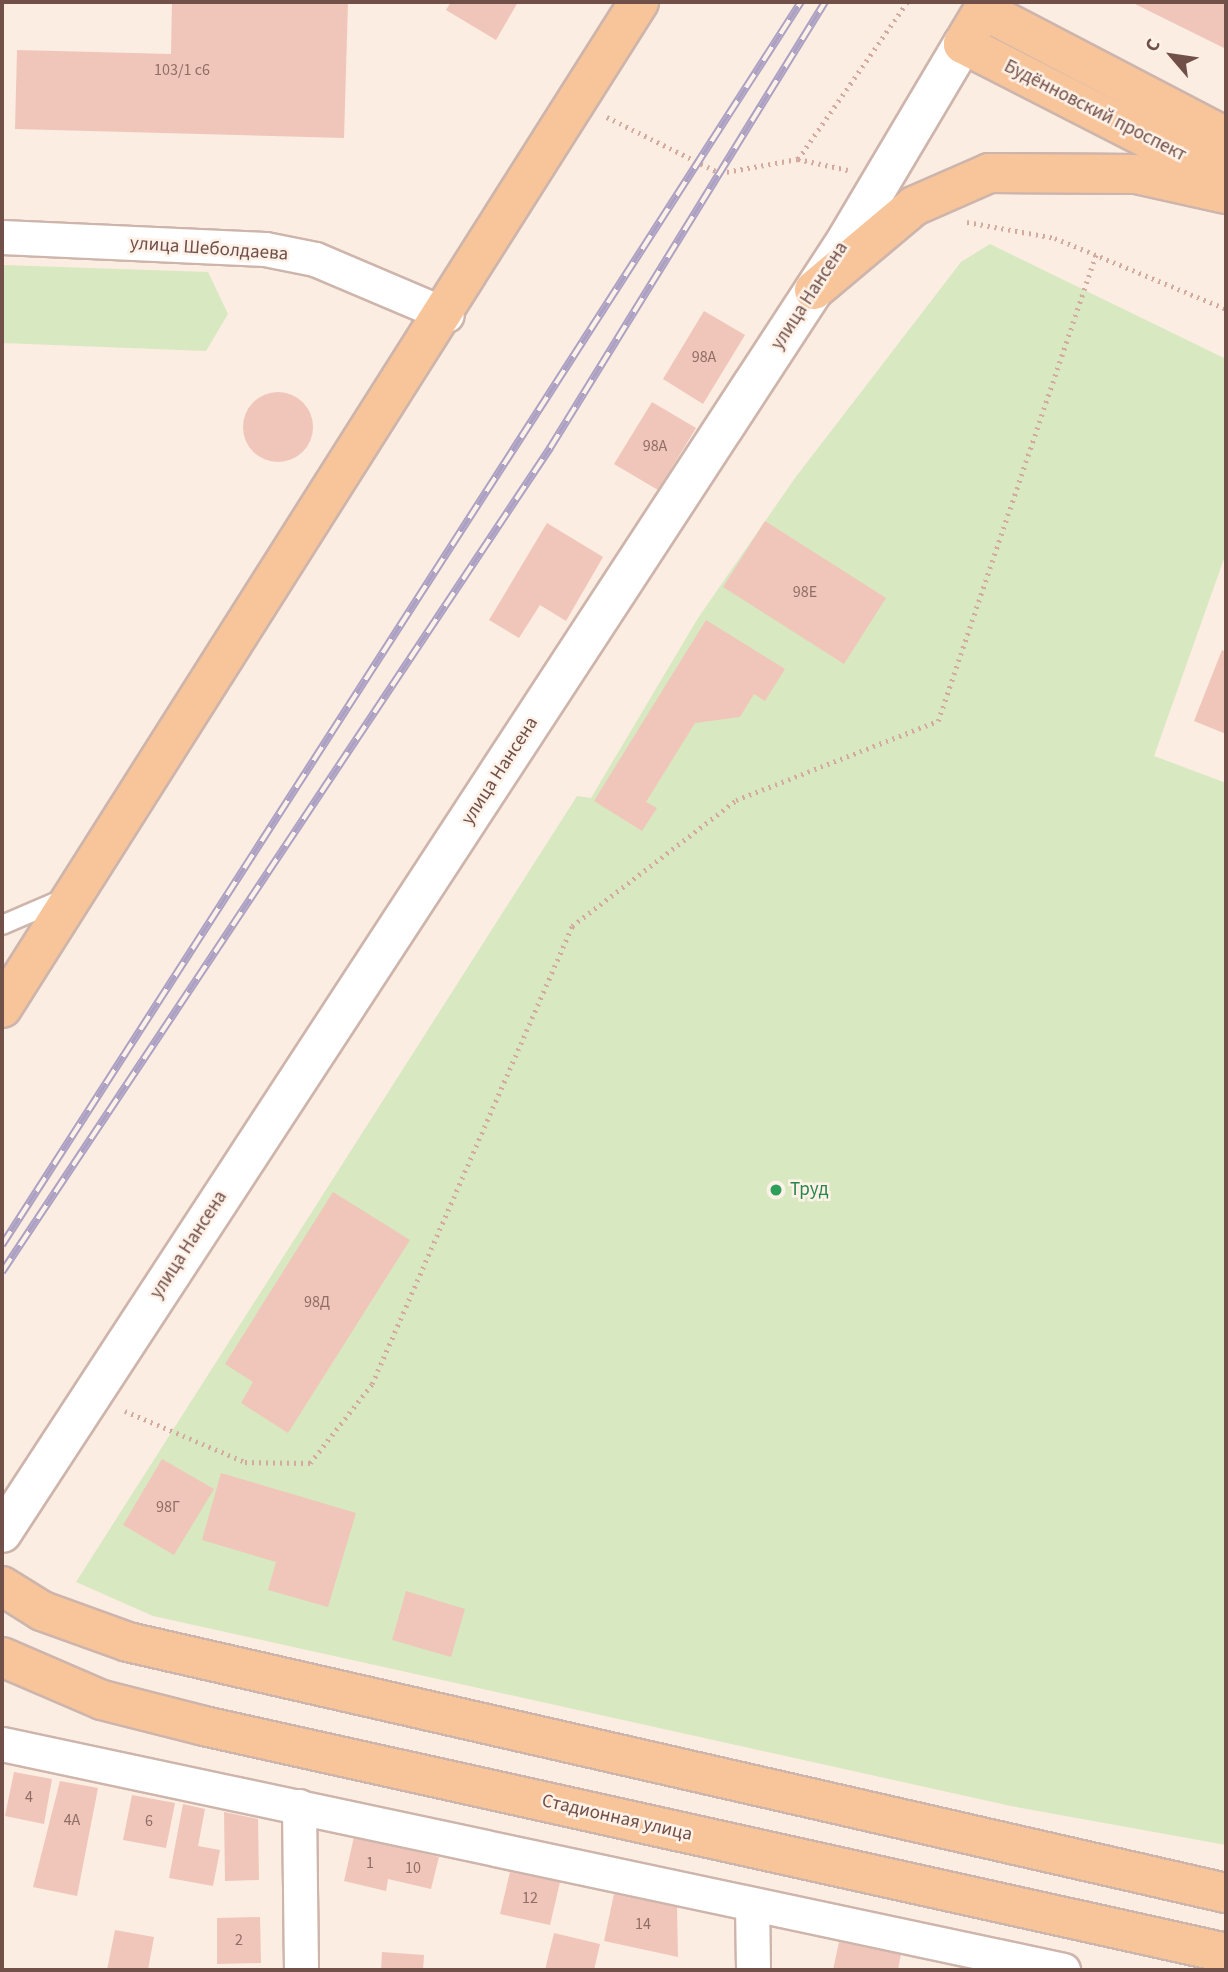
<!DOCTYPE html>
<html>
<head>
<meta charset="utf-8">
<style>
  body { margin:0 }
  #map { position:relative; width:1228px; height:1972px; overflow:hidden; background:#fbede1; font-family:"Source Sans 3",sans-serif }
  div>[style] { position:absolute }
  .green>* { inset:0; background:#d8e8c1 }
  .building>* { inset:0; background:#f0c6ba }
  .round { border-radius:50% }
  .path>* { height:4.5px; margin-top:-2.25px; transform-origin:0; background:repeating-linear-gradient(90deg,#d4a99e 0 2px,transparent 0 7px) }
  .roads { filter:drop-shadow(2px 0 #ceb5ac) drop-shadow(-2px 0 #ceb5ac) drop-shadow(0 2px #ceb5ac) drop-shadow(0 -2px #ceb5ac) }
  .service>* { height:18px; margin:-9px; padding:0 9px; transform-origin:9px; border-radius:9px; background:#fff }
  .minor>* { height:33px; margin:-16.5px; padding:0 16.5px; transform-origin:16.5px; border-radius:16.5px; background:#fff }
  .secondary>* { height:38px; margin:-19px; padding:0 19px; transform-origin:19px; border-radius:19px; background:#fff }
  .primary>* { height:38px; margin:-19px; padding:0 19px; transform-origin:19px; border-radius:19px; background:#f8c59b }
  .rail>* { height:8px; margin-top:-4px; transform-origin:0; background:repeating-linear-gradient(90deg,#fef1e7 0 16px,#ada1c3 0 32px); box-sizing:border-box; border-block:2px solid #ada1c3 }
  .dots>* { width:19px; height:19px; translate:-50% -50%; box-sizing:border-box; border:4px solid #fef1e7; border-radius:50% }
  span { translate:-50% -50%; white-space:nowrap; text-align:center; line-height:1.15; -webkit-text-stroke:5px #fef1e7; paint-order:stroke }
  .number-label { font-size:16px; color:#916e65 }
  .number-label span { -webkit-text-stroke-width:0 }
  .street-label { font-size:19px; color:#715049 }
  .leisure-label { font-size:19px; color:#27864d }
  .left { translate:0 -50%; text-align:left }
  .frame { position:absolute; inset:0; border:4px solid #715049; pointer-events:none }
  .north { position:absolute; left:1137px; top:21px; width:70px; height:70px; -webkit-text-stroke:5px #fef1e7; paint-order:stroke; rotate:299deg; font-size:19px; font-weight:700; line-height:28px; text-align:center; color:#715049 }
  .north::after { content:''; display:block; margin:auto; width:24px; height:32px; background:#715049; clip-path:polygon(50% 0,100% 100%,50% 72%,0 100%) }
</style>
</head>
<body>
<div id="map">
  <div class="green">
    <div style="clip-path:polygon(990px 244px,1226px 359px,1226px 553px,1154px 756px,1226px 783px,1226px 1845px,1011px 1806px,153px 1616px,76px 1582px,577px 796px,591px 798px,698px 618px,795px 478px,961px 262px)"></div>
    <div style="clip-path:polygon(2px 265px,208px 272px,228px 314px,206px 351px,2px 343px)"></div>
  </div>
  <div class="building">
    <div style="clip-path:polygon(172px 2px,348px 2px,344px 138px,15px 129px,17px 50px,171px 54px)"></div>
    <div style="clip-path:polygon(451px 2px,518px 2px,496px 40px,446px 10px)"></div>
    <div style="clip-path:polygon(1131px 2px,1226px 2px,1226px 49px)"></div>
    <div style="clip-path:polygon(704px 311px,745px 335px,703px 404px,663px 379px)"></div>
    <div class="round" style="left:243px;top:392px;width:70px;height:70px"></div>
    <div style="clip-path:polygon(652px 402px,696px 428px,658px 490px,614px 464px)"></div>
    <div style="clip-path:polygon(765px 521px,886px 598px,844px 664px,723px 587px)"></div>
    <div style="clip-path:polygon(547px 523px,603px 557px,566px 621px,540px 605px,519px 638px,489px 620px)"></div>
    <div style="clip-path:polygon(706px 620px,785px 669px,765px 701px,754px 694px,740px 717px,695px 723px,646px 802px,657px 808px,642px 831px,594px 801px)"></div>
    <div style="clip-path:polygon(1222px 650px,1226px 652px,1226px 734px,1194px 721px)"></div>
    <div style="clip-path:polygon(333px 1192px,410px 1240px,288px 1433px,241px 1403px,253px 1382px,225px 1364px)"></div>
    <div style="clip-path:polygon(162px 1459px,214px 1489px,174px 1555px,123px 1525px)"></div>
    <div style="clip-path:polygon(221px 1473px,356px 1513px,328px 1607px,268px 1590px,276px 1562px,202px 1540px)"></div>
    <div style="clip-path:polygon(406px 1591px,465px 1609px,451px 1657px,392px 1640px)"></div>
    <div style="clip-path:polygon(14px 1772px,52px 1779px,44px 1824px,5px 1816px)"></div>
    <div style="clip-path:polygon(60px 1781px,98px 1788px,77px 1896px,33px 1887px)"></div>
    <div style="clip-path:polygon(132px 1795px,175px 1803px,166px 1848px,123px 1840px)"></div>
    <div style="clip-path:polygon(183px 1804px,205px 1809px,198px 1846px,220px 1850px,213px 1886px,169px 1878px)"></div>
    <div style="clip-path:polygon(224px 1812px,258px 1819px,259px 1880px,225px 1881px)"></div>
    <div style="clip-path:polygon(354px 1837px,439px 1857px,431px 1889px,388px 1879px,386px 1891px,344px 1881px)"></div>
    <div style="clip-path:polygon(510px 1872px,560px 1882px,550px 1925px,500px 1914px)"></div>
    <div style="clip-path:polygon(614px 1894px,677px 1907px,678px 1957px,604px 1941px)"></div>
    <div style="clip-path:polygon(260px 1917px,261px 1963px,217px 1964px,217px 1918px)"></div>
    <div style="clip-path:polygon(115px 1930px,154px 1937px,148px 1970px,107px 1970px)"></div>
    <div style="clip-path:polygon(554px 1933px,600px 1944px,594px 1970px,545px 1970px)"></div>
    <div style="clip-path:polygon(839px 1942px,901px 1954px,898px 1970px,833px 1970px)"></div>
    <div style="clip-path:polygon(382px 1952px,424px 1955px,423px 1970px,381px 1970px)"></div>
  </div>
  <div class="path">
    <div style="left:607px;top:117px;width:126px;rotate:26.4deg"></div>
    <div style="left:720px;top:173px;width:79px;rotate:-10.2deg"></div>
    <div style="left:798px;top:159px;width:51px;rotate:12.4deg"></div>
    <div style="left:798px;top:159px;width:191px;rotate:-55.2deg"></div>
    <div style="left:967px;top:222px;width:89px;rotate:10.3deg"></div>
    <div style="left:1055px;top:238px;width:185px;rotate:22.5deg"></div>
    <div style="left:125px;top:1411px;width:130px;rotate:23deg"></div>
    <div style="left:245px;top:1462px;width:65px;rotate:0.9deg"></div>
    <div style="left:310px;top:1463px;width:100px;rotate:-51.9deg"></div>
    <div style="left:372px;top:1384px;width:500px;rotate:-66.4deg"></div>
    <div style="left:572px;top:926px;width:207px;rotate:-37.5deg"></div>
    <div style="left:736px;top:800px;width:217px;rotate:-21.4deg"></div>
    <div style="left:938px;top:721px;width:492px;rotate:-71.3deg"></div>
  </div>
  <div class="roads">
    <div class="service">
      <div style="left:2px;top:925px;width:69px;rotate:-23.2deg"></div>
    </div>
    <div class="minor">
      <div style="left:2px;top:237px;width:263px;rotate:2.6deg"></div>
      <div style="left:265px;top:249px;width:51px;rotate:11.3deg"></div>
      <div style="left:315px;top:259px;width:143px;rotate:23deg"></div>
      <div style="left:2px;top:1744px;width:1085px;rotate:12.02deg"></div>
      <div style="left:299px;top:1806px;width:164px;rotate:89.3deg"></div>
      <div style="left:752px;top:1904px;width:66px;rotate:89.1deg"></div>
    </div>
    <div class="secondary">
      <div style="left:2px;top:1533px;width:1545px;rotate:-56.85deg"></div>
      <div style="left:847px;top:239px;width:227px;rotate:-59.3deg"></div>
    </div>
    <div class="primary">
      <div style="left:988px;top:2px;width:49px;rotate:120.8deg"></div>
      <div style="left:963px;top:44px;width:292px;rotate:27.1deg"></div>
      <div style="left:983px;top:10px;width:274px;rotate:27.6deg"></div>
      <div style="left:814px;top:290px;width:131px;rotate:-40deg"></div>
      <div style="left:914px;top:206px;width:82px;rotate:-23.7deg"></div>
      <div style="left:989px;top:173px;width:147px;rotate:0.4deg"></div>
      <div style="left:1136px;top:174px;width:92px;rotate:12.5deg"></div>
      <div style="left:2px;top:1008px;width:1191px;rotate:-57.66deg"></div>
      <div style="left:2px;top:1586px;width:47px;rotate:32deg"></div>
      <div style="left:42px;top:1611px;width:91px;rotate:19.8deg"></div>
      <div style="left:128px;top:1642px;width:1126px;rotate:12.88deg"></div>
      <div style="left:2px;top:1657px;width:109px;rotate:23.3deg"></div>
      <div style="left:102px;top:1700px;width:105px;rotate:14.3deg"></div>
      <div style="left:204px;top:1726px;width:1047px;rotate:12.52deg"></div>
    </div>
  </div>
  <div class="rail">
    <div style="left:2px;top:1245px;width:1478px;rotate:-57.27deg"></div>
    <div style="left:2px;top:1272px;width:990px;rotate:-56.37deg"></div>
    <div style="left:550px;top:448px;width:524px;rotate:-58.34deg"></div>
  </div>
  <div class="dots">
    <div style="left:776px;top:1190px;background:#2e9e5b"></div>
  </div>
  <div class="number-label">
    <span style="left:182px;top:70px">103/1 с6</span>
    <span style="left:704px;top:357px">98А</span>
    <span style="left:655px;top:446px">98А</span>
    <span style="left:805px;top:592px">98Е</span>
    <span style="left:317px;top:1302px">98Д</span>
    <span style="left:168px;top:1507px">98Г</span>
    <span style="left:29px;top:1797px">4</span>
    <span style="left:72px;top:1820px">4А</span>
    <span style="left:149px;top:1821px">6</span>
    <span style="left:370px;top:1863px">1</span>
    <span style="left:413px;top:1868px">10</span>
    <span style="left:530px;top:1898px">12</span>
    <span style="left:643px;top:1924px">14</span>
    <span style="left:239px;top:1940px">2</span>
  </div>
  <div class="street-label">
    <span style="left:1095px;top:111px;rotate:27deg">Будённовский проспект</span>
    <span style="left:209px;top:249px;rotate:4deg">улица Шеболдаева</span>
    <span style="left:810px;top:296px;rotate:-57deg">улица Нансена</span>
    <span style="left:500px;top:771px;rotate:-57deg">улица Нансена</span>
    <span style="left:189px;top:1245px;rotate:-57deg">улица Нансена</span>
    <span style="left:617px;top:1818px;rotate:13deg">Стадионная улица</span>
  </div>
  <div class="leisure-label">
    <span class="left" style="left:790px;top:1190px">Труд</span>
  </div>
  <div class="frame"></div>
  <div class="north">С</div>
</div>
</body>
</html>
